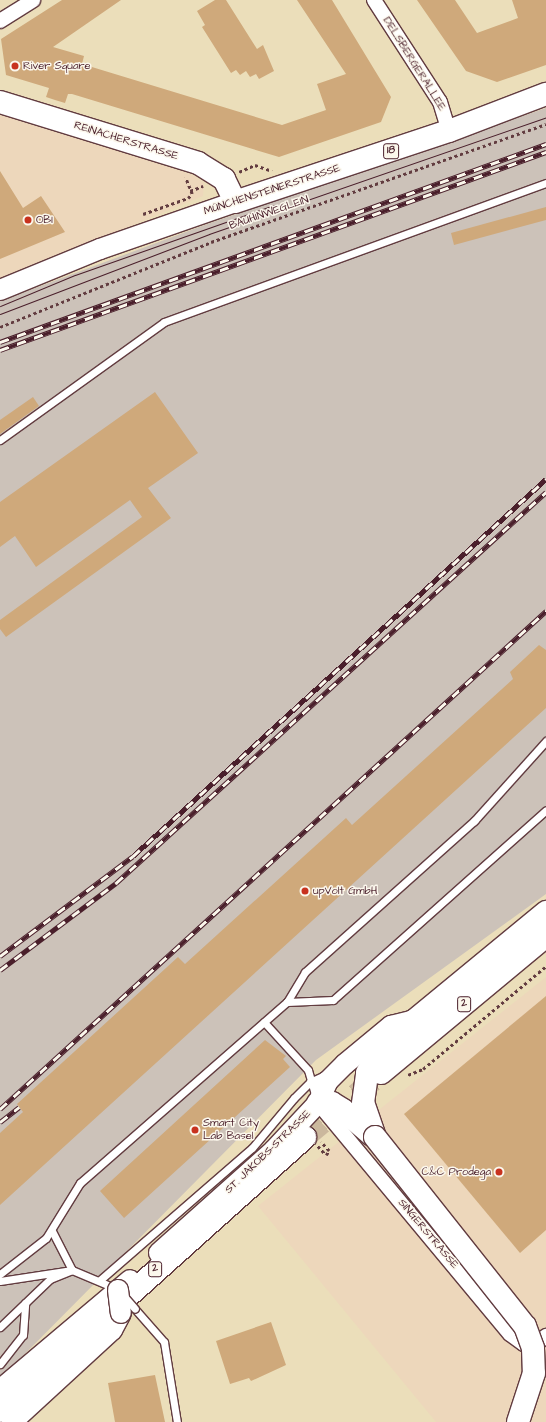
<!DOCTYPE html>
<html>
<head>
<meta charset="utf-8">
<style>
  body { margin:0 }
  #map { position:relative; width:546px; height:1422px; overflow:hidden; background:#ebdeba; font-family:"Architects Daughter",sans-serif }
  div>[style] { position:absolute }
  .built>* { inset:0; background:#edd7bb }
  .industrial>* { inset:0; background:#ccc2b9 }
  .building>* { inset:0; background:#cfa97b }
  .primary-tunnel>* { height:22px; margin-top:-11px; transform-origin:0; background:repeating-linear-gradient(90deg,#cbb89d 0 22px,transparent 0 33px) }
  .path>* { height:2.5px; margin-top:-1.25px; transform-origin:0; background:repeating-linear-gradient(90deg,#623c40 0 3px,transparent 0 6px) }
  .roads { filter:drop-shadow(1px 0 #623c40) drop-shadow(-1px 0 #623c40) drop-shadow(0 1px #623c40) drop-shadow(0 -1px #623c40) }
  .lane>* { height:7px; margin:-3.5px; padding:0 3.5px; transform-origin:3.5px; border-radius:3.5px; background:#fff }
  .street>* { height:14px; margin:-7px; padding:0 7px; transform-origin:7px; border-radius:7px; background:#fff }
  .secondary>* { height:20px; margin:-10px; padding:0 10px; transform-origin:10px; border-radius:10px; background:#fff }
  .primary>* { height:22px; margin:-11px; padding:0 11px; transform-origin:11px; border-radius:11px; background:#fff }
  .highway>* { height:22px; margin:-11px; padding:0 11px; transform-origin:11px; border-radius:11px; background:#fff }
  .tram>* { height:1px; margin:-0.5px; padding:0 0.5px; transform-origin:0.5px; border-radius:0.5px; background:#4a1f2b }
  .rail>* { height:4.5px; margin-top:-2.25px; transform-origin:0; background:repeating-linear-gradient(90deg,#fbf7ec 0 9px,#4a1f2b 0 18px); box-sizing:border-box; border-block:1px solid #4a1f2b }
  .bridges { filter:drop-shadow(1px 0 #623c40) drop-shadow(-1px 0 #623c40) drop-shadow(0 1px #623c40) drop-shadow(0 -1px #623c40) }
  .lane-bridge>* { height:7px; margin:-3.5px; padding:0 3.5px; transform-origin:3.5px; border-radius:3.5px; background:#fff }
  .secondary-bridge>* { height:20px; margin:-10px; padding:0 10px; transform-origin:10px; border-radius:10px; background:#fff }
  .highway-bridge>* { height:22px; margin:-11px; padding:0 11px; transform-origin:11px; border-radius:11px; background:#fff }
  .dots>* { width:11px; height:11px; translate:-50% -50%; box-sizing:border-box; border:2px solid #fbf7ec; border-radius:50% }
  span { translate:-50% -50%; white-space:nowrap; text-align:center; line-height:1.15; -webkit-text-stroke:3px #fbf7ec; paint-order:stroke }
  .shield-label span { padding:1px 3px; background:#fbf7ec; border:1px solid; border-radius:3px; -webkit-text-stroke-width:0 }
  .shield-label { font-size:10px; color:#4a1f2b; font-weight:700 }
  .street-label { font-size:11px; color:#4a1f2b }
  .poi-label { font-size:11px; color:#4a1f2b }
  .left { translate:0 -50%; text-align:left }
  .right { translate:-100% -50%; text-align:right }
</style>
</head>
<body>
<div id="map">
  <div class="built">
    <div style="clip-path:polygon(0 114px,191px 174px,204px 183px,203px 196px,0 280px)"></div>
    <div style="clip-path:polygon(546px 977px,546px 1422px,436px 1422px,258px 1206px)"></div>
  </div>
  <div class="industrial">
    <div style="clip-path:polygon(546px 108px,546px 894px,316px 1060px,0 1379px,0 301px,210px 223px)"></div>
  </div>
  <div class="building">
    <div style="clip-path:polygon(62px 0,121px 0,53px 47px,84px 56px,82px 64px,282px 125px,326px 110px,317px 84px,346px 74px,297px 0,332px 0,391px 97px,381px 122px,279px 157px,72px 94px,68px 94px,65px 103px,55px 100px,46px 97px,49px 88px,6px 75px,1px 39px)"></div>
    <div style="clip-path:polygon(215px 0,226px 0,257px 49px,263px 45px,274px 71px,259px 79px,256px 74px,250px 77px,246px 71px,240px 75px,236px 70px,231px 73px,202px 27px,205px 25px,197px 11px)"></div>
    <div style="clip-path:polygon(417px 0,455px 0,477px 33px,518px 18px,512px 0,546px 0,546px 65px,497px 82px,466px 71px)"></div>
    <div style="clip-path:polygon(0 171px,23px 208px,41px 196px,65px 232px,0 259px)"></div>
    <div style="clip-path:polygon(546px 207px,546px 220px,454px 245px,451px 233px)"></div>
    <div style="clip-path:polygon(155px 392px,198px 453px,148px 488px,171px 518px,6px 637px,0 629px,0 620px,142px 517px,130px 500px,36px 567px,15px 536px,0 547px,0 502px)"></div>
    <div style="clip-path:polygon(33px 397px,39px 406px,0 434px,0 420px)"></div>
    <div style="clip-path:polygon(539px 645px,546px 650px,546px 708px,0 1205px,0 1133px,23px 1112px,17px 1104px,178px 957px,185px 964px,346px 818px,352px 825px,513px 679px,510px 672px)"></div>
    <div style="clip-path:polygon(546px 996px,546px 1230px,520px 1253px,404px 1114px)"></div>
    <div style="clip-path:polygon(265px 1040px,286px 1056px,283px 1059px,290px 1067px,124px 1218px,100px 1191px)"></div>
    <div style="clip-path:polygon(271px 1322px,286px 1365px,251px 1381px,249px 1378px,230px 1384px,216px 1341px)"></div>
    <div style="clip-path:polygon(155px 1375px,165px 1422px,115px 1422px,108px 1383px)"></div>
  </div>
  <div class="primary-tunnel">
    <div style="left:305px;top:1137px;width:92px;rotate:-39.7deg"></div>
  </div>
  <div class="path">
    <div style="left:239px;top:172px;width:17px;rotate:-24deg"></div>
    <div style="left:255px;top:165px;width:18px;rotate:19deg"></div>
    <div style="left:190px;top:191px;width:14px;rotate:-21deg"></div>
    <div style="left:143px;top:214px;width:48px;rotate:-19.6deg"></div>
    <div style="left:188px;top:198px;width:6px;rotate:-45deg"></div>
    <div style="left:192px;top:194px;width:18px;rotate:-112deg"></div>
    <div style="left:0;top:327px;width:227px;rotate:-21.9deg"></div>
    <div style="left:211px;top:242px;width:355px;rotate:-19.4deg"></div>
    <div style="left:408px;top:1075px;width:16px;rotate:-22deg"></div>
    <div style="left:423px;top:1069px;width:160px;rotate:-39.9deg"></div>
    <div style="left:318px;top:1146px;width:12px;rotate:48deg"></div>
    <div style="left:326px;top:1155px;width:5px;rotate:-53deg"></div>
    <div style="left:329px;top:1151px;width:12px;rotate:-132deg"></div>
  </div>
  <div class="roads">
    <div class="lane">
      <div style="left:0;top:440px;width:202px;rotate:-35.7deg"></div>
      <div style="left:164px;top:322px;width:407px;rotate:-20deg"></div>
      <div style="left:287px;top:1002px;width:46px;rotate:-2.5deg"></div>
      <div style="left:333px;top:1000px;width:285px;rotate:-41.7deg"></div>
      <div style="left:264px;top:1022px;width:65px;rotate:47.5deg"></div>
      <div style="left:308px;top:1070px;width:29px;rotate:74deg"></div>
      <div style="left:0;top:1274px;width:58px;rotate:-38deg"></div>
      <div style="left:46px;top:1238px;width:65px;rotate:-58.3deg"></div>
      <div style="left:80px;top:1183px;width:275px;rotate:-41.2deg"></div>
      <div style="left:287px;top:1002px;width:35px;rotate:-59deg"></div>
      <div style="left:305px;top:972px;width:227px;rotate:-41.8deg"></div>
      <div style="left:474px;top:821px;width:108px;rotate:-48deg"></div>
      <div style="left:100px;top:1280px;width:201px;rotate:-41deg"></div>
      <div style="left:252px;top:1148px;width:65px;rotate:-50deg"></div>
      <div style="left:294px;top:1098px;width:23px;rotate:-45deg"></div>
      <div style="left:310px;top:1082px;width:19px;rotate:-25deg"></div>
      <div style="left:0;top:1281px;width:73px;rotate:-8.7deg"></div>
      <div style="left:72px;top:1270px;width:44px;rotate:-117.1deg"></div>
      <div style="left:135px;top:1309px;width:44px;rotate:48.7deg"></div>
      <div style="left:164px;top:1342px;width:81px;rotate:80.8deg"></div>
      <div style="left:0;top:1327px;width:69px;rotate:-43.8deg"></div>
      <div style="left:50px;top:1279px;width:24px;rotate:-22deg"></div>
      <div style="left:72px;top:1270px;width:49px;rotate:22.9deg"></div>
      <div style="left:0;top:1364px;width:37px;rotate:-52deg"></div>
      <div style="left:23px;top:1335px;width:32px;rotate:-86deg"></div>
    </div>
    <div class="street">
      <div style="left:374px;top:0;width:121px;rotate:57.1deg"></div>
      <div style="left:440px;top:102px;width:30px;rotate:73deg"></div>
      <div style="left:0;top:21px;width:39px;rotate:-32deg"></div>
      <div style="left:318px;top:1103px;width:300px;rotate:50.3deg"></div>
      <div style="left:510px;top:1334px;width:17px;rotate:36deg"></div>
      <div style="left:524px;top:1344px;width:12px"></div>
      <div style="left:536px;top:1344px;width:13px;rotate:-39deg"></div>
    </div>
    <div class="secondary">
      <div style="left:0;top:290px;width:108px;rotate:-22.3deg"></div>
      <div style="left:100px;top:249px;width:143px;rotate:-19.2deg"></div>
      <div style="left:159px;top:1253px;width:154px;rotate:-41.8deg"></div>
      <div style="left:274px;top:1150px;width:64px;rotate:-46.9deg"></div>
      <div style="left:318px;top:1103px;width:24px;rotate:-66deg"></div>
      <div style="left:328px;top:1081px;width:24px;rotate:-45deg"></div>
      <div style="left:345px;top:1064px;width:60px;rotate:-39.6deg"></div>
      <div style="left:391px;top:1026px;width:25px;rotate:-14deg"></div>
      <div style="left:0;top:1390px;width:170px;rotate:-40.2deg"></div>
      <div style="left:12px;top:1422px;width:136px;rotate:-42.6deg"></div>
      <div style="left:112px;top:1330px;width:19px;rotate:-62deg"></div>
    </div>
    <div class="primary">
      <div style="left:0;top:102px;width:207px;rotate:17.1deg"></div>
      <div style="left:198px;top:163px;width:31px;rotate:32deg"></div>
      <div style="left:224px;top:179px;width:25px;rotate:64deg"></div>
      <div style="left:235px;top:202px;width:225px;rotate:-18.4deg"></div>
      <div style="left:449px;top:131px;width:104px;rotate:-20.9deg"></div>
      <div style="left:415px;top:1020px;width:170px;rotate:-39.5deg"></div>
      <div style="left:381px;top:1073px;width:214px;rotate:-39.7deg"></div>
      <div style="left:0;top:1411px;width:410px;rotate:-41.9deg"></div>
    </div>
    <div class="highway">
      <div style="left:318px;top:1103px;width:14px"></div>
      <div style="left:332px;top:1103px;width:13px;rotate:32deg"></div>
      <div style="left:343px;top:1110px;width:38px;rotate:41deg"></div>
      <div style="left:375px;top:1137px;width:36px;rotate:-109deg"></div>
      <div style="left:363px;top:1103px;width:30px;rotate:-82deg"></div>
      <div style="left:367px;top:1073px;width:33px;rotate:-57deg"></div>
      <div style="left:385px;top:1045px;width:39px;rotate:-40deg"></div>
    </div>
  </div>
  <div class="tram">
    <div style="left:0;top:306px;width:81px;rotate:-22.5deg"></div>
    <div style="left:75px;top:275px;width:211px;rotate:-19.4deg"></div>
    <div style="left:0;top:314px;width:224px;rotate:-20.9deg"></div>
    <div style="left:209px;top:234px;width:357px;rotate:-19.1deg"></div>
  </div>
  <div class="rail">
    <div style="left:0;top:342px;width:581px;rotate:-19.93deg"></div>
    <div style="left:0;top:350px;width:581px;rotate:-19.93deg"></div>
    <div style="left:0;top:956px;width:166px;rotate:-36.9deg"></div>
    <div style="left:133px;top:856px;width:559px;rotate:-42.39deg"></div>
    <div style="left:0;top:970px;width:145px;rotate:-36.9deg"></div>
    <div style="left:116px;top:883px;width:581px;rotate:-42.28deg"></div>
    <div style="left:0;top:1109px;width:739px;rotate:-42.37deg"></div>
    <div style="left:0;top:1122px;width:24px;rotate:-38deg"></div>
  </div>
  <div class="bridges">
    <div class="lane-bridge">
      <div style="left:123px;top:1295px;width:18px;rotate:49deg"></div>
    </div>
    <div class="secondary-bridge">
      <div style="left:118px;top:1290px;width:23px;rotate:83deg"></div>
    </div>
    <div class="highway-bridge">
      <div style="left:375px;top:1137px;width:241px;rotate:51.6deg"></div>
      <div style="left:525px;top:1326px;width:23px;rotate:70deg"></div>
      <div style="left:533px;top:1348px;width:25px;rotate:88deg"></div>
      <div style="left:534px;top:1373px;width:52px;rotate:108.1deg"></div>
    </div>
  </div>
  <div class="dots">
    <div style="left:15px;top:66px;background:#c8321e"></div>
    <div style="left:28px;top:220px;background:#c8321e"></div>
    <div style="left:305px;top:891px;background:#c8321e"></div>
    <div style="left:195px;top:1130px;background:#c8321e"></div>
    <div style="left:499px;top:1172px;background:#c8321e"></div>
  </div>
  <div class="shield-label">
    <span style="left:391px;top:151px">18</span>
    <span style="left:464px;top:1004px">2</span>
    <span style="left:155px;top:1269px">2</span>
  </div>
  <div class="street-label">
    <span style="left:414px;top:64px;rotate:58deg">DELSBERGERALLEE</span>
    <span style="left:126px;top:141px;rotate:17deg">REINACHERSTRASSE</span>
    <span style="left:272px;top:190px;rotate:-18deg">MÜNCHENSTEINERSTRASSE</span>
    <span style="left:269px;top:213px;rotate:-19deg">BAUHINWEGLEIN</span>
    <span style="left:268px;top:1152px;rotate:-44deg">ST. JAKOBS-STRASSE</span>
    <span style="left:428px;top:1234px;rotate:50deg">SINGERSTRASSE</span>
  </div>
  <div class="poi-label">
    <span class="left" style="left:23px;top:66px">River Square</span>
    <span class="left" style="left:36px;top:220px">OBI</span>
    <span class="left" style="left:313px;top:891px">upVolt GmbH</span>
    <span class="left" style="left:203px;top:1130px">Smart City<br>Lab Basel</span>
    <span class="right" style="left:491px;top:1172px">C&amp;C Prodega</span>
  </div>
</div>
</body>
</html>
